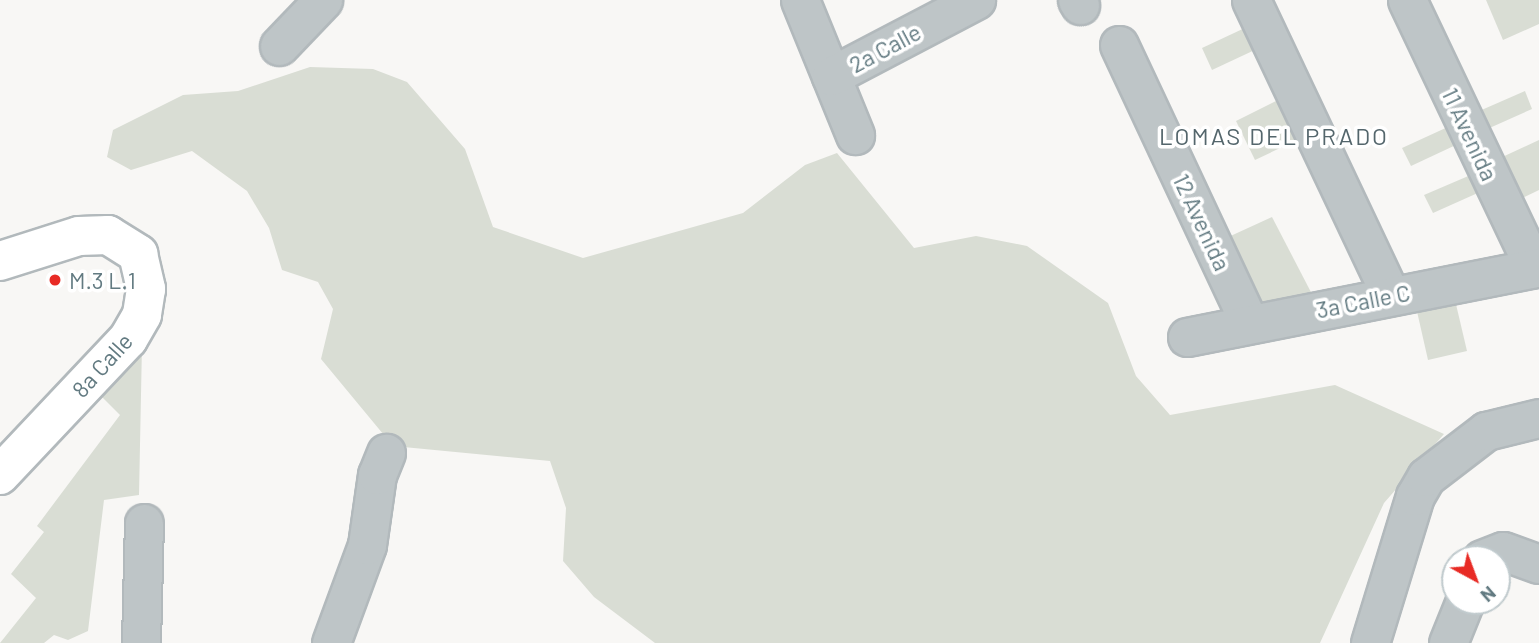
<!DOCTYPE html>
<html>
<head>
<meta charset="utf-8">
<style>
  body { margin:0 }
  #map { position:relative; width:1539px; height:643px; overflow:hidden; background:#f8f7f5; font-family:Barlow,sans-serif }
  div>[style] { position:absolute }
  .green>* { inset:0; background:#d9ddd4 }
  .roads { filter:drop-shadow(2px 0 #b2b9bc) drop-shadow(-2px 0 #b2b9bc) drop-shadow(0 2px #b2b9bc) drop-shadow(0 -2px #b2b9bc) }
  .minor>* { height:37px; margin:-18.5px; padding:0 18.5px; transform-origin:18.5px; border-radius:18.5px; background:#bec5c7 }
  .major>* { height:38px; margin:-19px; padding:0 19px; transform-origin:19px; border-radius:19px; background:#fff }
  .dots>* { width:19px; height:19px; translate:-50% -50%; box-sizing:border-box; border:4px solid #fff; border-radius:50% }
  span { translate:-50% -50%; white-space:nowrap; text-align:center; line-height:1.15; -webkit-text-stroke:7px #fff; paint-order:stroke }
  .street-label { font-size:23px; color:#627a81 }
  .poi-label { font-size:23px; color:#627a81 }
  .left { translate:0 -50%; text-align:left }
  .neighbourhood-label { font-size:24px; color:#54666c; letter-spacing:2px }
  .north { position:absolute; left:1441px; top:545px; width:70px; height:70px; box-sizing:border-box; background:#fff; border:2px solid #c0cacd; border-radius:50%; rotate:139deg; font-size:19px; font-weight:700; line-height:28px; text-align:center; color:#627a81 }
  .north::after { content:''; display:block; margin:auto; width:24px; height:32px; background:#e82b25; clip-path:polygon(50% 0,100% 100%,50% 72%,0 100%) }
</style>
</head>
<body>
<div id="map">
  <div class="green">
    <div style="clip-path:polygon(1486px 0,1539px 0,1539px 24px,1503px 40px)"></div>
    <div style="clip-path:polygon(1249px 26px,1259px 48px,1212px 70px,1202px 48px)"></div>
    <div style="clip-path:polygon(310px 67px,373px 69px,407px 82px,465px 149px,493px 227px,583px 258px,743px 213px,805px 165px,837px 153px,914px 248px,976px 236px,1027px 246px,1108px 303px,1136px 376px,1170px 415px,1335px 385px,1444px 434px,1384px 503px,1320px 643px,655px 643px,594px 597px,563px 561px,566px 508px,550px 461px,393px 446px,321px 359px,333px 309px,318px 282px,282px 270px,269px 228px,247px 191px,192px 151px,131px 170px,107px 157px,113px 130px,183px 95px,238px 91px)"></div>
    <div style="clip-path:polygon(1525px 91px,1532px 109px,1485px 130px,1477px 112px)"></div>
    <div style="clip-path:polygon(1280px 99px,1299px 139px,1255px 160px,1236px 121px)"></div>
    <div style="clip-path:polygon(1450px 126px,1458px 144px,1411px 166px,1402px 148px)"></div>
    <div style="clip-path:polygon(1539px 140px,1539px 190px,1516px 201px,1498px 159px)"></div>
    <div style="clip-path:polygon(1473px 174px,1480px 192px,1433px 213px,1424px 195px)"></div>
    <div style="clip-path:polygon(1272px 217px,1314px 298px,1257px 310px,1224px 239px)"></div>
    <div style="clip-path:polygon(1455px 300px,1467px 351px,1428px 360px,1416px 307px)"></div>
    <div style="clip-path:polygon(142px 345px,139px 495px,104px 500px,88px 631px,68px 640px,54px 635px,44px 643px,0 643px,36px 598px,11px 574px,44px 532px,37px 526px,120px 415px,99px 394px)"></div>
  </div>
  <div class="roads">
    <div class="minor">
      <div style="left:800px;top:0;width:146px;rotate:67.8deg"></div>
      <div style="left:1077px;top:0;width:6px;rotate:59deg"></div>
      <div style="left:1251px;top:0;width:327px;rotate:64.7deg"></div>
      <div style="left:1407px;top:0;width:297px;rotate:64.6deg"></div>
      <div style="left:1119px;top:45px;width:307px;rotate:64.9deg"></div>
      <div style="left:279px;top:46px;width:64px;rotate:-46.3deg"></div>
      <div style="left:831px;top:76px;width:164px;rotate:-27.7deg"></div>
      <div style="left:1187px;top:337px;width:359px;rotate:-11.2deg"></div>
      <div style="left:1482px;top:559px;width:22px;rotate:-21deg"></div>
      <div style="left:1503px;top:551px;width:38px;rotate:20deg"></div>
      <div style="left:141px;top:643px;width:120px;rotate:-88.6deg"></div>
      <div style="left:331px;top:643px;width:104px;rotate:-69.8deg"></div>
      <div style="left:367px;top:545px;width:71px;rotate:-81.9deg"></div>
      <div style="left:377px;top:475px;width:24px;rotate:-68deg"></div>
      <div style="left:1370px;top:643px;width:154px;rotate:-73deg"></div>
      <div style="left:1415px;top:496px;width:22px;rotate:-60deg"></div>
      <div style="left:1426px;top:477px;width:76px;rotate:-37.5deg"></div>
      <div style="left:1486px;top:431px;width:55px;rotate:-13.8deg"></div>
      <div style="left:1448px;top:643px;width:45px;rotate:-68deg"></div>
    </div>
    <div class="major">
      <div style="left:0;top:261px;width:83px;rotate:-17.6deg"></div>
      <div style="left:79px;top:236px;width:29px;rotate:-2deg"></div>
      <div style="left:108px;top:235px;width:36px;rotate:32deg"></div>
      <div style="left:138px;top:254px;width:36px;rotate:77deg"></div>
      <div style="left:146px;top:289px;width:26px;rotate:99deg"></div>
      <div style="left:142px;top:315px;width:28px;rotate:120deg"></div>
      <div style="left:128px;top:339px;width:187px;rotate:133.3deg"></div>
    </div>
  </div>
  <div class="dots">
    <div style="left:55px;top:280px;background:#e82b25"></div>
  </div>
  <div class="street-label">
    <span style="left:885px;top:48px;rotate:-28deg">2a Calle</span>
    <span style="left:1470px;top:134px;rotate:65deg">11 Avenida</span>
    <span style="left:1202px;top:222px;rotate:65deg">12 Avenida</span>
    <span style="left:1363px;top:301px;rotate:-11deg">3a Calle C</span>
    <span style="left:102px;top:365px;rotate:-48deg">8a Calle</span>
  </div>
  <div class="poi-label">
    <span class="left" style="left:69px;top:280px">M.3 L.1</span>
  </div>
  <div class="neighbourhood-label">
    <span style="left:1274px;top:136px">LOMAS DEL PRADO</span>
  </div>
  <div class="north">N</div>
</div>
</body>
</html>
